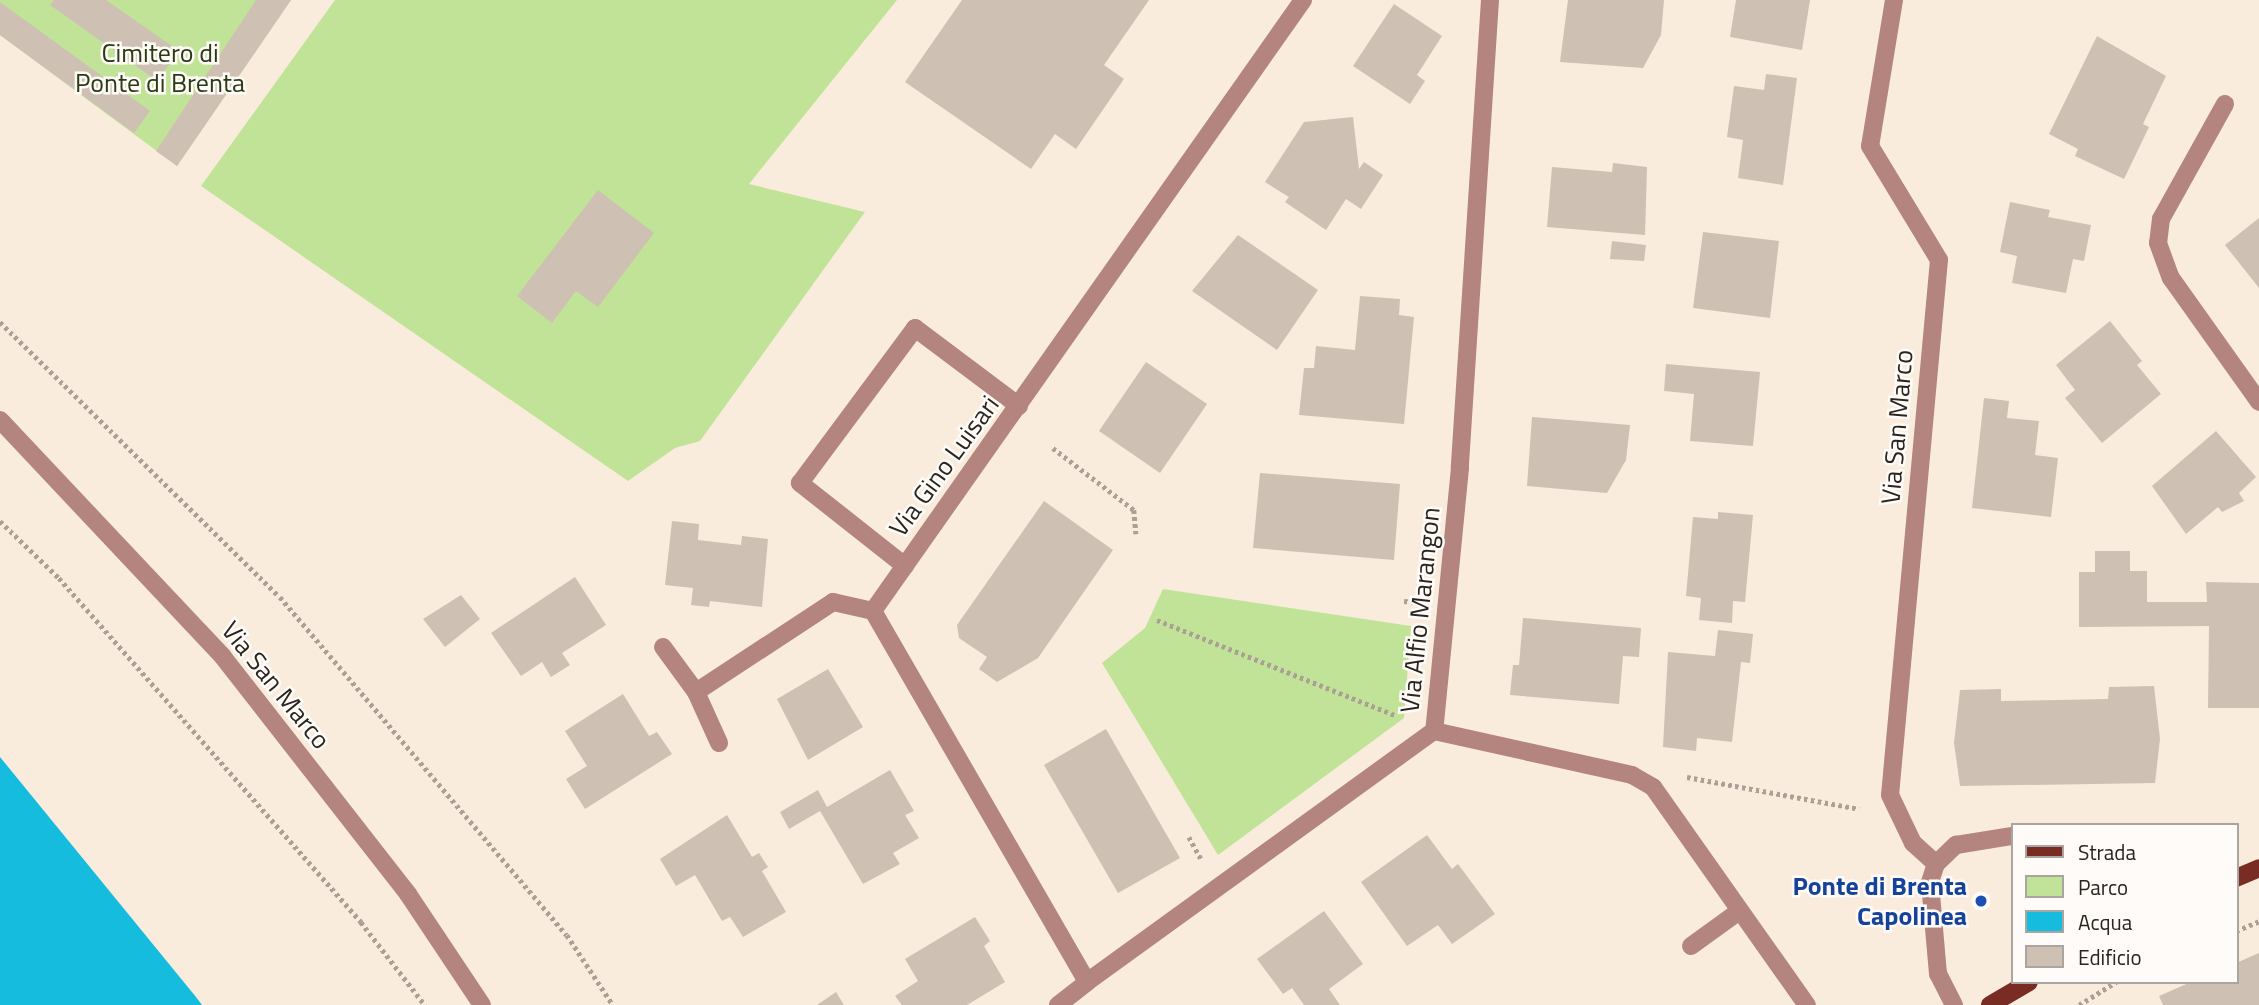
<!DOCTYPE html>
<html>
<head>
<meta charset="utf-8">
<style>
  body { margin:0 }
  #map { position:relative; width:2259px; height:1005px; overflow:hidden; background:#faecdd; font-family:"Titillium Web",sans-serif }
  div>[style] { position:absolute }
  .green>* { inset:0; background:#c1e397 }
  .water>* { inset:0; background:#15bcdd }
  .building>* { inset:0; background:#cec0b2 }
  .path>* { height:4.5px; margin-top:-2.25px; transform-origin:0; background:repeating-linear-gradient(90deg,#aba095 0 3.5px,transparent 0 7px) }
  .minor>* { height:18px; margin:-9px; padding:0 9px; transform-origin:9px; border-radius:9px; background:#b3857e }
  .major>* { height:18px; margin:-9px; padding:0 9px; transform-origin:9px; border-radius:9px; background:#782c23 }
  .dots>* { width:19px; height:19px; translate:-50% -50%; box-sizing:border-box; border:4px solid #fefbf8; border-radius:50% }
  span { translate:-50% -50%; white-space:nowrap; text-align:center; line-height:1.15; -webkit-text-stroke:5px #fefbf8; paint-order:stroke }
  .park-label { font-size:26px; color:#2a3a13 }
  .street-label { font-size:26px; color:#29241e }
  .transit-label { font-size:26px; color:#164399; font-weight:700 }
  .right { translate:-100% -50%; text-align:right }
  .legend { position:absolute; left:2011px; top:823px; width:228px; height:161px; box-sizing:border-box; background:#fefbf8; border:2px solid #a9a5a1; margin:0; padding:9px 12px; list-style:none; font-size:21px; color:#29241e }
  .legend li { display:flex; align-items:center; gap:14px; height:35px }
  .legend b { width:35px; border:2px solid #a9a5a1 }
</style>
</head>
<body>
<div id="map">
  <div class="green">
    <div style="clip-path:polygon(0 0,291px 0,177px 166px,0 35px)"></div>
    <div style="clip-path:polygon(335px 0,897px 0,749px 184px,865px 212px,700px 441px,675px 448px,628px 481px,201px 186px)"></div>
    <div style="clip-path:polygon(1163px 589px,1411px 626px,1404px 718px,1218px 855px,1102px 663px,1145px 628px)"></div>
  </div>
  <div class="water">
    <div style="clip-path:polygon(0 757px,196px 997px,202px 1005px,0 1005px)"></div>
  </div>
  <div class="building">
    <div style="clip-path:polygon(54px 0,106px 0,179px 51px,157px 81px,50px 5px)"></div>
    <div style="clip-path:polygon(256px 0,291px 0,177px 166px,156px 151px)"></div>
    <div style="clip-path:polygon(962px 0,1149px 0,1104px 65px,1124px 79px,1076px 149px,1055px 134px,1031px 169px,905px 82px)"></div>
    <div style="clip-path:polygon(1568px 0,1664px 0,1661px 35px,1643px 68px,1560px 62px)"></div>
    <div style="clip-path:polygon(1736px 0,1810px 0,1802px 50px,1730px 37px)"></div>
    <div style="clip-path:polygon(0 2px,150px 111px,134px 133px,0 35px)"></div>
    <div style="clip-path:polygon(1394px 4px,1442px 36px,1417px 75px,1425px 81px,1410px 104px,1353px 66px)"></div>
    <div style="clip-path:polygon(2097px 36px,2166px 76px,2143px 124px,2149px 127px,2124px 179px,2075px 156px,2078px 149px,2049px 134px)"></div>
    <div style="clip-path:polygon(1766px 74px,1797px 78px,1783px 185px,1738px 178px,1743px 140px,1727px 137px,1734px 86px,1764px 90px)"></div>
    <div style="clip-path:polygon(1353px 117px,1359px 169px,1364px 162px,1383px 175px,1361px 209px,1346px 199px,1326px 230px,1285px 202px,1289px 197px,1265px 182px,1304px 122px)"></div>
    <div style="clip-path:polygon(1613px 163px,1647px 167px,1645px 235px,1547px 227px,1552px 167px,1612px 172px)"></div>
    <div style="clip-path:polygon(598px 190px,654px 233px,598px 307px,576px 291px,552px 323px,517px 296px)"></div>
    <div style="clip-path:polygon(2010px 202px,2050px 210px,2048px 217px,2091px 225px,2084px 261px,2073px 259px,2066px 293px,2012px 283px,2017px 256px,2000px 252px)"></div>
    <div style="clip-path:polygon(2259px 218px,2259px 288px,2225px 245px)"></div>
    <div style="clip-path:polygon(1703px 232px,1779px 241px,1770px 318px,1693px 308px)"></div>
    <div style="clip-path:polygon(1238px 235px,1318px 290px,1277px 350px,1192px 291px)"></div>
    <div style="clip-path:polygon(1612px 241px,1646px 245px,1644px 261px,1610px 259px)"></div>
    <div style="clip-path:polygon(1360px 296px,1400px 299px,1399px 315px,1414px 317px,1404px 424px,1299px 415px,1304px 368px,1314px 368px,1316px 346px,1355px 350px)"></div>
    <div style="clip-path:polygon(2110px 321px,2142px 361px,2137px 365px,2161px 394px,2102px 443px,2065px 398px,2075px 390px,2056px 365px)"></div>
    <div style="clip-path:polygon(1146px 362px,1207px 404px,1160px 473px,1099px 431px)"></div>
    <div style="clip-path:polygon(1666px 364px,1760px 372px,1753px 446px,1690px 441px,1694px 394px,1664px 391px)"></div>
    <div style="clip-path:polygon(1984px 398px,2009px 401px,2007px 418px,2039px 421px,2035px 455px,2058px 458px,2051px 517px,1972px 508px)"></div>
    <div style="clip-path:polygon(1532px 417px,1630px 425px,1626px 460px,1607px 493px,1527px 486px)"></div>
    <div style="clip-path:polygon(2216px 431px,2256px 477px,2239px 493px,2244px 501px,2222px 512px,2218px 507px,2186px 534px,2152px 486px)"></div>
    <div style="clip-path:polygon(1260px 473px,1400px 484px,1394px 560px,1253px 548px)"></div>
    <div style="clip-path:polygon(1044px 501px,1113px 550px,1038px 658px,997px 682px,979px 669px,987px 657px,959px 638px,957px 625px)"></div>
    <div style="clip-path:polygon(1718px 512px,1753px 515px,1745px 602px,1733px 601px,1732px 623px,1699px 620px,1701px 598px,1686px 596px,1693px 517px,1718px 519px)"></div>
    <div style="clip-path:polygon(672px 521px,699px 524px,698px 540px,741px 545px,742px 536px,768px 539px,762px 607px,710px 601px,709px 607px,691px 605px,693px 588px,665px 585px)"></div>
    <div style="clip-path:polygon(2095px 551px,2130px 551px,2130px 571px,2147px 571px,2147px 602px,2207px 602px,2206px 582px,2259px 583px,2259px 708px,2208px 708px,2209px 626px,2079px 627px,2079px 572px,2095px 572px)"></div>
    <div style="clip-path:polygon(575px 577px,606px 625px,562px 653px,570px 665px,551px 677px,542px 662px,521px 676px,491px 633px)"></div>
    <div style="clip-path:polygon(461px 595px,480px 619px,445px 647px,423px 619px)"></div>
    <div style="clip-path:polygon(1523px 618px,1641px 628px,1639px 657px,1623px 656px,1619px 704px,1510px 695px,1513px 665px,1519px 665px)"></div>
    <div style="clip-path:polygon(1718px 630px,1753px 634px,1750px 663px,1741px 662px,1732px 742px,1697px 738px,1696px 751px,1663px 747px,1668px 652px,1715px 656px)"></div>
    <div style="clip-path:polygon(828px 669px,863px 727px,808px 760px,777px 699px)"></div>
    <div style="clip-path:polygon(2154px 686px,2160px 739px,2155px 783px,1960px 786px,1954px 743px,1960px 690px,2001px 689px,2001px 701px,2108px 699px,2109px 687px)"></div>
    <div style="clip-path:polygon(623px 694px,649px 736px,657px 732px,672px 754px,585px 809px,566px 779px,587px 766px,565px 731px)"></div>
    <div style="clip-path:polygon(1106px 729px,1180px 858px,1118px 893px,1044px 765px)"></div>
    <div style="clip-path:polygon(890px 770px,914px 811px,905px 815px,919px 838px,893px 853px,900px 864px,863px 884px,820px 811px,789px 829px,780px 812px,818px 790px,827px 807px)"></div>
    <div style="clip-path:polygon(727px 815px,752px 857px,759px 853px,768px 867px,762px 871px,786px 912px,743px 937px,730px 917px,722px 921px,695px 875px,676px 886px,660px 859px)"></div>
    <div style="clip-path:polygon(1427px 835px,1452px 869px,1458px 864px,1495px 914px,1452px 944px,1438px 925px,1407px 946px,1361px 882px)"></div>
    <div style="clip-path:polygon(1324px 911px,1363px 964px,1329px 989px,1340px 1005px,1304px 1005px,1292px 988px,1283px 994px,1257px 959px)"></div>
    <div style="clip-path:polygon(975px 917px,990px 941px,984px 946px,1005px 982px,967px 1005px,902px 1005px,895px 996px,918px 981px,905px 959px)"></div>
    <div style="clip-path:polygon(2259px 953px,2259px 1005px,2163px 1005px,2159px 996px,2191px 982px,2236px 982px,2236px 963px)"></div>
    <div style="clip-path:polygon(836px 992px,844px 1005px,817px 1005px)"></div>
  </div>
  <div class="path">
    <div style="left:0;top:322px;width:392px;rotate:44.5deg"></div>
    <div style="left:280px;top:597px;width:443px;rotate:49.7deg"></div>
    <div style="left:567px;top:935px;width:84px;rotate:56.7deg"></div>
    <div style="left:1053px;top:448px;width:102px;rotate:37.4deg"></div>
    <div style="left:1134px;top:510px;width:24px;rotate:85deg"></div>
    <div style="left:0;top:521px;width:82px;rotate:44deg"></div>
    <div style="left:59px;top:578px;width:458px;rotate:48.7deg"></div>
    <div style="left:361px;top:922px;width:105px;rotate:52.4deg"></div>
    <div style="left:1404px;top:601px;width:11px;rotate:5deg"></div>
    <div style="left:1157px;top:620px;width:258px;rotate:21.8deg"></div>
    <div style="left:1687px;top:777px;width:175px;rotate:10.5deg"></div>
    <div style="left:1189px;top:837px;width:26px;rotate:61deg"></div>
    <div style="left:2236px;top:931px;width:25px;rotate:-23deg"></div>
    <div style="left:2079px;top:1005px;width:44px;rotate:-31.9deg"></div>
  </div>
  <div class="minor">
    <div style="left:1303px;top:0;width:747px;rotate:125.14deg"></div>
    <div style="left:873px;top:611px;width:428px;rotate:60deg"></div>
    <div style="left:1087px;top:982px;width:428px;rotate:-35.9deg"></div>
    <div style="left:1490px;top:0;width:469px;rotate:93.7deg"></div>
    <div style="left:1460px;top:468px;width:264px;rotate:95.6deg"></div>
    <div style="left:1434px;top:731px;width:203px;rotate:12.5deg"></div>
    <div style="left:1632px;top:775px;width:24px;rotate:30deg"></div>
    <div style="left:1653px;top:787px;width:267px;rotate:54.8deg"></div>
    <div style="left:1894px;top:0;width:148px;rotate:99.3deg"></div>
    <div style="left:1870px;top:146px;width:133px;rotate:58.8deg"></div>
    <div style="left:1939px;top:260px;width:537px;rotate:95.23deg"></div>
    <div style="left:1890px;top:795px;width:53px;rotate:64.4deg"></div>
    <div style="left:1913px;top:843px;width:31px;rotate:42deg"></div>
    <div style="left:2225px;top:104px;width:132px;rotate:119.1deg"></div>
    <div style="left:2161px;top:219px;width:24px;rotate:97deg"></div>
    <div style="left:2158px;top:243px;width:37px;rotate:70deg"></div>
    <div style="left:2171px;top:278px;width:152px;rotate:54.6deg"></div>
    <div style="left:0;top:420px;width:325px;rotate:46.7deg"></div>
    <div style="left:223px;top:657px;width:301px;rotate:52deg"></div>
    <div style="left:408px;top:894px;width:133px;rotate:56.3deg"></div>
    <div style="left:905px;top:566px;width:134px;rotate:-141.7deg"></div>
    <div style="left:800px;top:483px;width:193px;rotate:-53.4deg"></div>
    <div style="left:915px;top:328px;width:130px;rotate:36.9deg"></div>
    <div style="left:663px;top:647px;width:56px;rotate:53.7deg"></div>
    <div style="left:696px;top:692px;width:164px;rotate:-33.3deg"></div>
    <div style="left:833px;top:602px;width:41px;rotate:12.7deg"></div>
    <div style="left:696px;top:692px;width:56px;rotate:65.7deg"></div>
    <div style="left:1691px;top:946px;width:58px;rotate:-35.9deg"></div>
    <div style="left:1058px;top:1005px;width:37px;rotate:-38deg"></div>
    <div style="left:1954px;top:1005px;width:35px;rotate:-117deg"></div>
    <div style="left:1938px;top:974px;width:92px;rotate:-95deg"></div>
    <div style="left:1930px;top:882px;width:19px;rotate:-72deg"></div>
    <div style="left:1936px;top:864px;width:28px;rotate:-44deg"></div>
    <div style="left:1956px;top:845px;width:57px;rotate:-9.1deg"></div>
  </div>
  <div class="major">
    <div style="left:2236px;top:878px;width:25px;rotate:-23deg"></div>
    <div style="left:1990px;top:1005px;width:45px;rotate:-30.5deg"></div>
  </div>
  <div class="dots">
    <div style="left:1981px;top:901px;background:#1a4fb4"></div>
  </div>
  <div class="park-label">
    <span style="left:160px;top:68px">Cimitero di<br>Ponte di Brenta</span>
  </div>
  <div class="street-label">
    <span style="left:1897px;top:427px;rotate:-85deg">Via San Marco</span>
    <span style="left:944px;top:466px;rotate:-54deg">Via Gino Luisari</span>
    <span style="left:1420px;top:610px;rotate:-84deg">Via Alfio Marangon</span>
    <span style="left:276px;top:685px;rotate:51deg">Via San Marco</span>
  </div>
  <div class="transit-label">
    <span class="right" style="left:1967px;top:901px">Ponte di Brenta<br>Capolinea</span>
  </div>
  <ul class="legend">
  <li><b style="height:9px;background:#782c23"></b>Strada</li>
  <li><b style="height:19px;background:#c1e397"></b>Parco</li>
  <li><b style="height:19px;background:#15bcdd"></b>Acqua</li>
  <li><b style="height:19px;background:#cec0b2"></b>Edificio</li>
  </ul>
</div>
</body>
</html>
